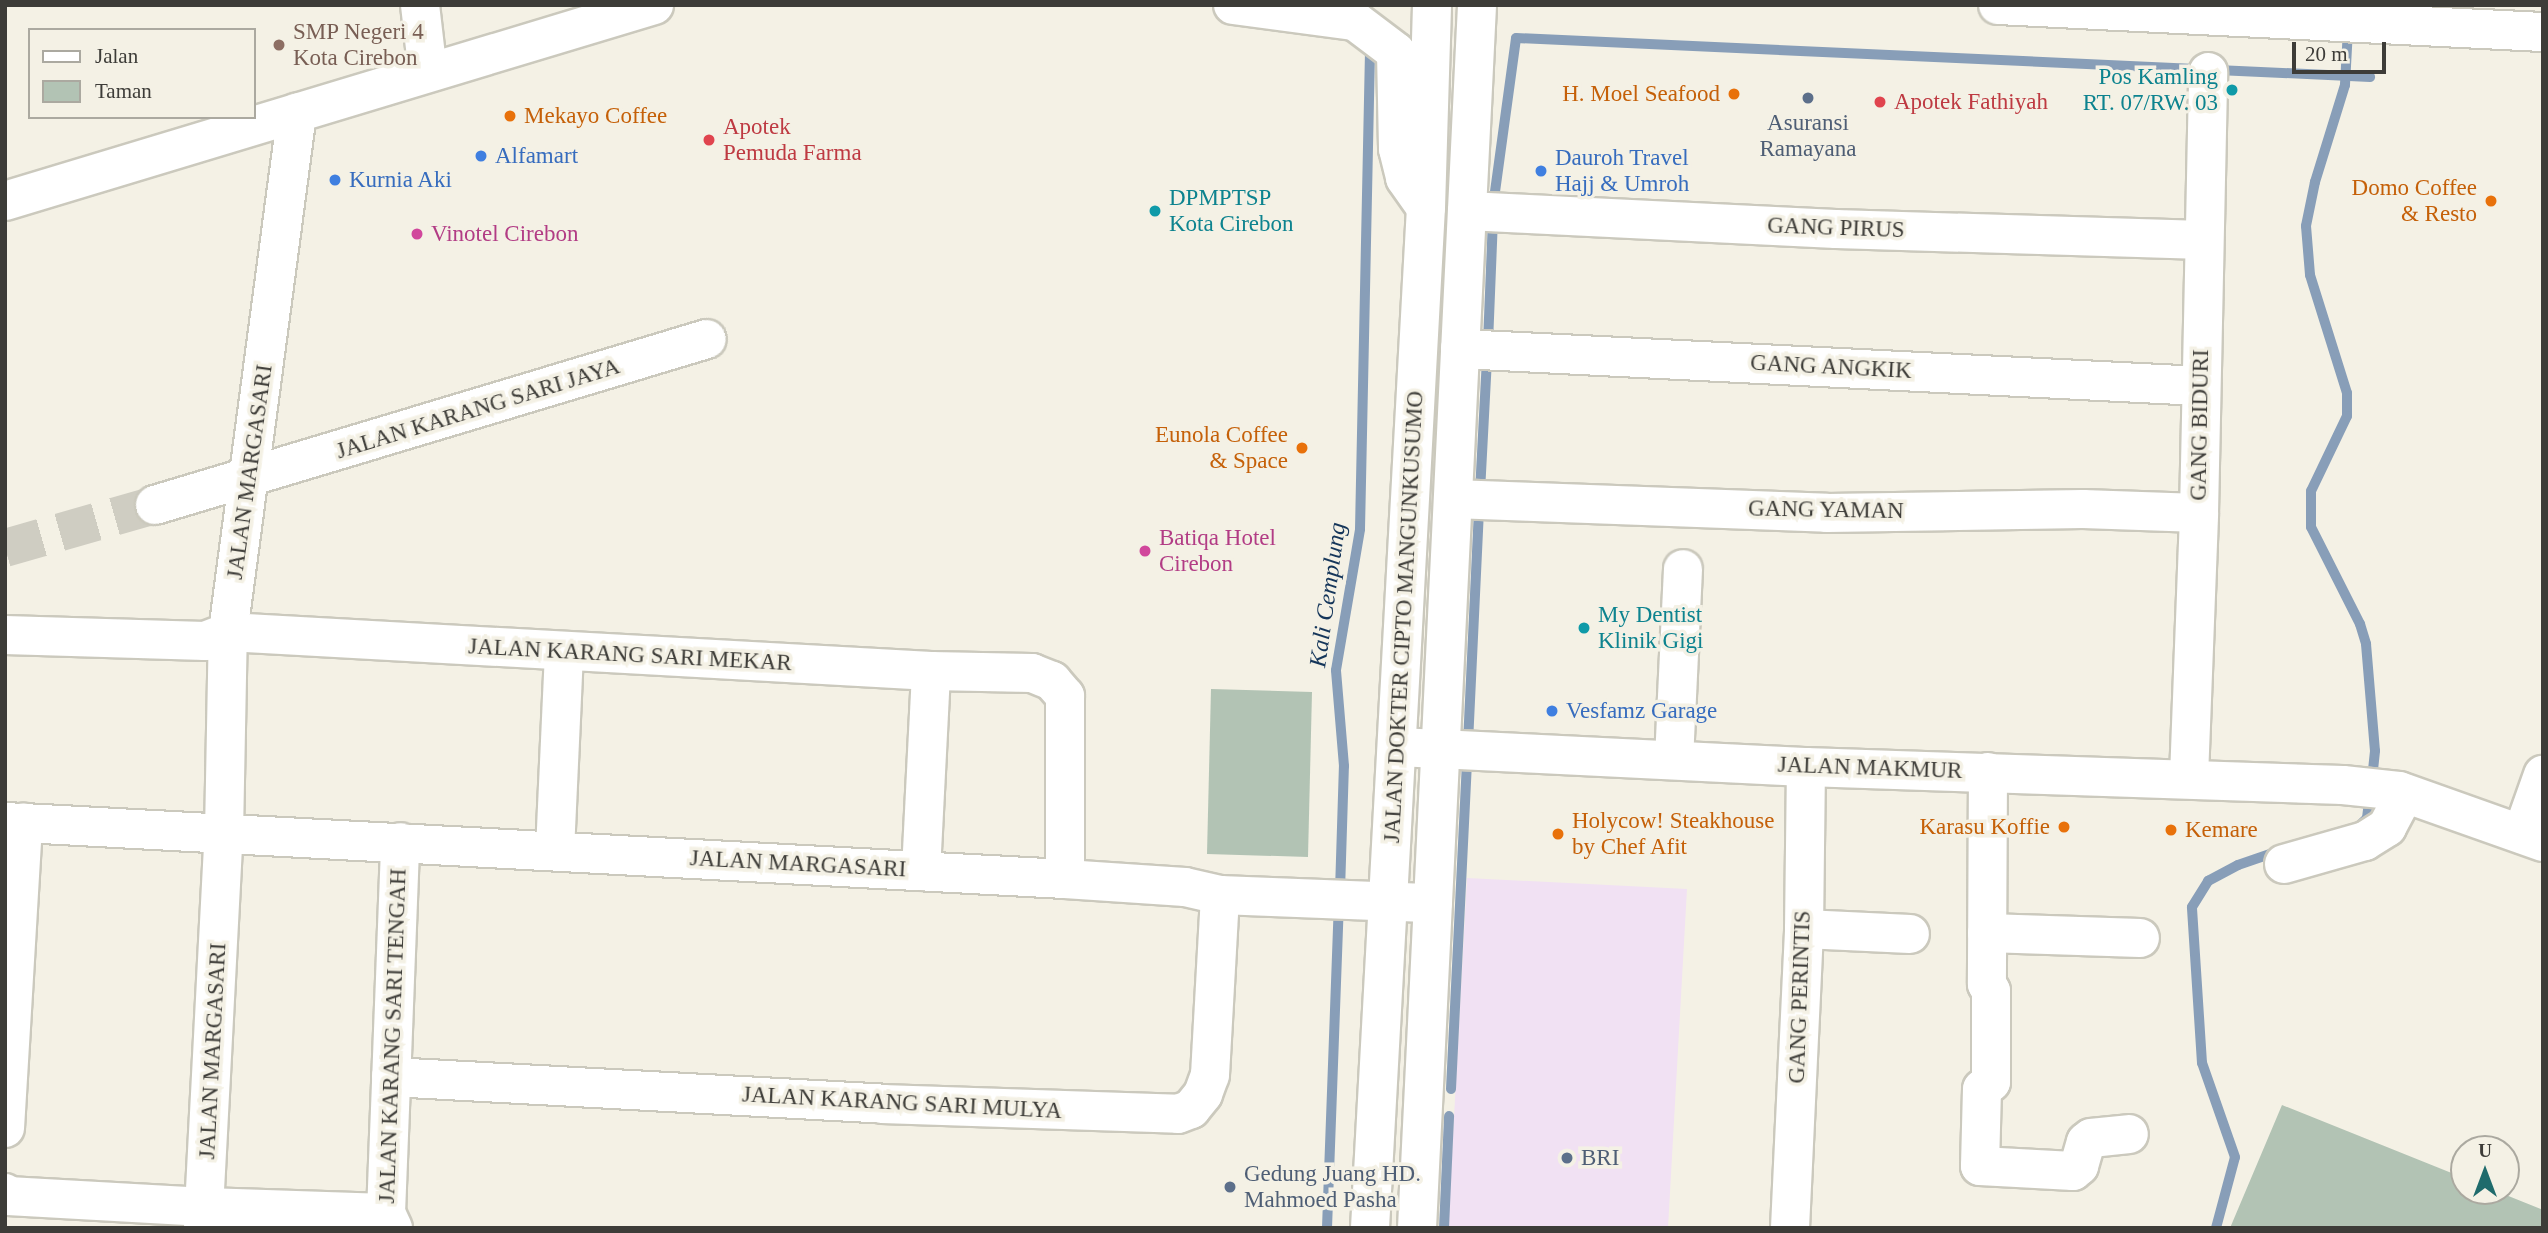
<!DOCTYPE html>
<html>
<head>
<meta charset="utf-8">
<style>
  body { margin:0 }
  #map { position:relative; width:2548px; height:1233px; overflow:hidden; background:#f4f1e5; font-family:Georgia,serif }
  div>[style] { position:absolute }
  .commercial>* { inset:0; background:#f1e1f3 }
  .green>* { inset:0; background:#b2c3b4 }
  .stream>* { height:10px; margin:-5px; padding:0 5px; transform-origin:5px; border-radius:5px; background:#889eb8 }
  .minor-tunnel>* { height:38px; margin-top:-19px; transform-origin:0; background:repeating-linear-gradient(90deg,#cfcdc2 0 38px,transparent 0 57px) }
  .roads { filter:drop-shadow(2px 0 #cbc9bd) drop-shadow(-2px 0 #cbc9bd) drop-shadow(0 2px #cbc9bd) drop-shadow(0 -2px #cbc9bd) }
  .minor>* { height:38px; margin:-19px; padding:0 19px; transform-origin:19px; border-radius:19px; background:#fff }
  .major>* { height:38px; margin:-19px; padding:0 19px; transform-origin:19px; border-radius:19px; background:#fff }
  .dots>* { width:19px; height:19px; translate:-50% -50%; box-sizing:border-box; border:4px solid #f4f1e5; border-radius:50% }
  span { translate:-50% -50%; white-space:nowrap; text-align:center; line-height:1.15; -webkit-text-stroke:7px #f4f1e5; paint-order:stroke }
  .education-label { font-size:23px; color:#785e54 }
  .left { translate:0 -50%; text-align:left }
  .culture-label { font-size:23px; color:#0d838f }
  .right { translate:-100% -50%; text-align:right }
  .food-label { font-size:23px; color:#c56008 }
  .health-label { font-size:23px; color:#be3a42 }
  .service-label { font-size:23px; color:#4e5e75 }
  .shop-label { font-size:23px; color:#366cbe }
  .street-label { font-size:23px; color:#3d3c38 }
  .hotel-label { font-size:23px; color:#b23c85 }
  .water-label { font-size:24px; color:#15365a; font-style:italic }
  .frame { position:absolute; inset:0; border:7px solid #3d3c38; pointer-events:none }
  .legend { position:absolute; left:28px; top:28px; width:228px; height:91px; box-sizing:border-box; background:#f4f1e5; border:2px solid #aba9a0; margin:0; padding:9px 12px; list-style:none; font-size:21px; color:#3d3c38 }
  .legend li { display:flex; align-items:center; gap:14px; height:35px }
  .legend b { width:35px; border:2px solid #aba9a0 }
  .north { position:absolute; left:2450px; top:1135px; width:70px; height:70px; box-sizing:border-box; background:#f4f1e5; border:2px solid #aba9a0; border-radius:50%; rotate:0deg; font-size:19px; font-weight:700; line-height:28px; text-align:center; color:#3d3c38 }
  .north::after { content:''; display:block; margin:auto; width:24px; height:32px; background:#1f6b6c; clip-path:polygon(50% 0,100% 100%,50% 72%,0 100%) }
  .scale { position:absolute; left:2292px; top:42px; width:94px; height:32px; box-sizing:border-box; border:4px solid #3d3c38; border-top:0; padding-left:9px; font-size:21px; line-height:24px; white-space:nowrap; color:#3d3c38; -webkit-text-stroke:5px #f4f1e5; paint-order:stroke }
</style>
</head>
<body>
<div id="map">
  <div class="commercial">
    <div style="clip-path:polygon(1467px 878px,1687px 889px,1668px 1228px,1448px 1228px)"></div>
  </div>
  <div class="green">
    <div style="clip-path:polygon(1211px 689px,1312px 692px,1308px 857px,1207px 854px)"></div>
    <div style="clip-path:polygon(2282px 1105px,2464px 1178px,2464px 1191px,2496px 1191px,2543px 1210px,2543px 1228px,2230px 1228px)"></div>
  </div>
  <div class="stream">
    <div style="left:2348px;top:29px;width:56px;rotate:93.1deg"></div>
    <div style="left:2345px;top:85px;width:102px;rotate:107.2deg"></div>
    <div style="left:2315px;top:182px;width:45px;rotate:101.6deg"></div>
    <div style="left:2306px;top:226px;width:49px;rotate:85.3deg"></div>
    <div style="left:2310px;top:275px;width:124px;rotate:72.6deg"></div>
    <div style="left:2347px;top:393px;width:23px;rotate:90deg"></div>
    <div style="left:2347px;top:416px;width:83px;rotate:115.6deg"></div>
    <div style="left:2311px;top:491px;width:36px;rotate:90deg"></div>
    <div style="left:2311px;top:527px;width:109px;rotate:63.2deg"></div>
    <div style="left:2360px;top:624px;width:21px;rotate:73deg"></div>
    <div style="left:2366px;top:644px;width:107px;rotate:85.2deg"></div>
    <div style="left:2375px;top:751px;width:28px;rotate:96deg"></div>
    <div style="left:1494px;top:199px;width:162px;rotate:-82.2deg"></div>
    <div style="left:1516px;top:38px;width:855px;rotate:2.61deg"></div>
    <div style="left:1488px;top:343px;width:124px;rotate:-87.7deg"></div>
    <div style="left:1480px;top:492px;width:133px;rotate:-87deg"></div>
    <div style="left:1468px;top:743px;width:231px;rotate:-87.3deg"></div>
    <div style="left:2360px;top:825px;width:10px;rotate:-45deg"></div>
    <div style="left:2367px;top:818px;width:24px;rotate:-83deg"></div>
    <div style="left:1340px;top:891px;width:125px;rotate:-88.2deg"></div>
    <div style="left:1344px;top:766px;width:96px;rotate:-94.8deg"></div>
    <div style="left:1336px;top:670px;width:143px;rotate:-80.3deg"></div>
    <div style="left:1360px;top:529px;width:477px;rotate:-88.8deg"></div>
    <div style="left:1451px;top:1089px;width:325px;rotate:-87.2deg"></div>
    <div style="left:1327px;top:1228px;width:322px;rotate:-87.9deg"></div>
    <div style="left:1444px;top:1228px;width:112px;rotate:-87.4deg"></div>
    <div style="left:2216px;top:1228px;width:73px;rotate:-75deg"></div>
    <div style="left:2235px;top:1157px;width:100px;rotate:-109.3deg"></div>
    <div style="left:2202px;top:1063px;width:156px;rotate:-93.7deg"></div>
    <div style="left:2192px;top:907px;width:31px;rotate:-58deg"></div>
    <div style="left:2208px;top:881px;width:34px;rotate:-28deg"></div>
    <div style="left:2238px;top:865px;width:43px;rotate:-18.9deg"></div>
  </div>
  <div class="minor-tunnel">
    <div style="left:5px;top:548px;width:156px;rotate:-16deg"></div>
  </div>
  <div class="roads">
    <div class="minor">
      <div style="left:420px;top:5px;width:68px;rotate:83.3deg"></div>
      <div style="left:1998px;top:5px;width:546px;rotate:2.84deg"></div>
      <div style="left:5px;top:201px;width:678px;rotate:-16.8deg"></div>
      <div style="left:1467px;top:211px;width:369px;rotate:2.8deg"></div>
      <div style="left:1836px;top:229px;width:368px;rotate:1.7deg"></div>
      <div style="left:1460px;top:349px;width:742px;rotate:2.86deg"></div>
      <div style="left:1453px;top:499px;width:374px;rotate:2.1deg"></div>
      <div style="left:1827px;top:513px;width:256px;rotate:-0.9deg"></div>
      <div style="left:2083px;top:509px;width:116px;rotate:2deg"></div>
      <div style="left:155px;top:505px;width:576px;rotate:-16.74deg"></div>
      <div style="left:5px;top:635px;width:200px;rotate:1.7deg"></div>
      <div style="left:205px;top:641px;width:25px;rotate:-21deg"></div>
      <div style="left:228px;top:632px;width:704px;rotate:3.18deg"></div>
      <div style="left:931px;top:671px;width:101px;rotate:1.1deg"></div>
      <div style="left:1032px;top:673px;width:22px;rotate:22deg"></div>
      <div style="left:1052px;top:681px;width:20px;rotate:49deg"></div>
      <div style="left:1065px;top:696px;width:183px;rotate:90deg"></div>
      <div style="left:1397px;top:747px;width:409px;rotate:2.8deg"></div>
      <div style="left:1806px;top:767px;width:537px;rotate:1.92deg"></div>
      <div style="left:2343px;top:785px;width:56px;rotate:6.1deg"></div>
      <div style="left:2399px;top:791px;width:153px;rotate:19.5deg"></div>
      <div style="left:1674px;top:760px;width:191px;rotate:-87.3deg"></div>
      <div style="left:1988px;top:772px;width:212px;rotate:90.3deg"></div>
      <div style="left:1987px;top:984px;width:8px;rotate:60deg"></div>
      <div style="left:1991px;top:991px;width:91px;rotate:90deg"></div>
      <div style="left:1991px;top:1082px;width:11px;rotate:142deg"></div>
      <div style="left:1982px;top:1089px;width:77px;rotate:91.5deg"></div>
      <div style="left:1980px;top:1166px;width:93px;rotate:3.1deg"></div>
      <div style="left:2073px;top:1171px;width:8px;rotate:-40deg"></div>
      <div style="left:2079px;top:1166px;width:25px;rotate:-74deg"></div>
      <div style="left:2086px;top:1142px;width:6px;rotate:-39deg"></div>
      <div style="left:2091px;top:1138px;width:38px;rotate:-6deg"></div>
      <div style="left:2189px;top:777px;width:264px;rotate:-87.8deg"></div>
      <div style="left:2199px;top:513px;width:441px;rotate:-88.8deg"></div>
      <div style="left:5px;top:822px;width:1062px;rotate:3.08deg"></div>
      <div style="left:1065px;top:879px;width:120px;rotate:3.8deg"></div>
      <div style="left:1185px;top:887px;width:36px;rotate:13deg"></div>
      <div style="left:1220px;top:895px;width:213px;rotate:2.2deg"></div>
      <div style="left:2522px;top:834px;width:63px;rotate:-70.4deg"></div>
      <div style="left:555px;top:851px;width:199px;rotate:-87.4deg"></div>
      <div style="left:2284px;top:864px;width:84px;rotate:-15.9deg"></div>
      <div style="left:2365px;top:841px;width:26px;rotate:-32deg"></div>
      <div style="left:2387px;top:827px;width:38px;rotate:-62deg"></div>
      <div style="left:921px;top:871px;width:200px;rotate:-87.1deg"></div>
      <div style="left:1804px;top:929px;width:106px;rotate:2.7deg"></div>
      <div style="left:1987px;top:933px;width:153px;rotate:1.9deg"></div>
      <div style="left:391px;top:1077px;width:492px;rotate:3.1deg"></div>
      <div style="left:882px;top:1104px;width:296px;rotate:1.9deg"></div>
      <div style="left:1178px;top:1114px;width:14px;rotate:-21deg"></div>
      <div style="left:1191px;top:1109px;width:19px;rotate:-51deg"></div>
      <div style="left:1203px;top:1094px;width:20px;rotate:-70deg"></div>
      <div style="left:1210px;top:1075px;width:180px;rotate:-86.8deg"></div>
      <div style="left:5px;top:1128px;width:306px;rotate:-86.6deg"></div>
      <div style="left:5px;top:1193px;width:4px;rotate:45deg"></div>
      <div style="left:8px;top:1196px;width:197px;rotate:3.2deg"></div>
      <div style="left:205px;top:1207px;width:181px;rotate:1.9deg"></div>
      <div style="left:203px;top:1228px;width:396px;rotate:-87deg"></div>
      <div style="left:224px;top:833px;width:201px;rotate:-88.9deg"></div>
      <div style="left:228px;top:632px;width:524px;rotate:-82.43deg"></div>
      <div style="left:393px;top:1228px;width:17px;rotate:-115deg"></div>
      <div style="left:386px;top:1213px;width:371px;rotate:-87.8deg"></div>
      <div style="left:1790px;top:1228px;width:299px;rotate:-87.3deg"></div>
      <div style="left:1804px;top:929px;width:162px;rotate:-89.3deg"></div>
    </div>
    <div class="major">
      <div style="left:1233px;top:5px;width:123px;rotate:7.5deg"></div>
      <div style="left:1355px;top:21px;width:51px;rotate:37.1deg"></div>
      <div style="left:1396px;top:52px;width:97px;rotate:88.8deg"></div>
      <div style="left:1398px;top:149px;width:30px;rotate:76deg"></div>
      <div style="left:1405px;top:178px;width:32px;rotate:55deg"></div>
      <div style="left:1370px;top:1228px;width:1022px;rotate:-86.86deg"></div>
      <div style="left:1426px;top:208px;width:203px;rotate:-88.3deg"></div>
      <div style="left:1417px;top:1228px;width:1224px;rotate:-87.19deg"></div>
    </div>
  </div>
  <div class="dots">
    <div style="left:279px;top:45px;background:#8d6e63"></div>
    <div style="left:2232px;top:90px;background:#0f9aa8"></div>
    <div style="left:1734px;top:94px;background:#e8710a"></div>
    <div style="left:1808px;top:98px;background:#5c6f8a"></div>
    <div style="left:1880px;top:102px;background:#e0444e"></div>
    <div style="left:510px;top:116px;background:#e8710a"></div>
    <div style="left:709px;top:140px;background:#e0444e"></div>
    <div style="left:481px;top:156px;background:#3f7fe0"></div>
    <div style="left:1541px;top:171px;background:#3f7fe0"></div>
    <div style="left:335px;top:180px;background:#3f7fe0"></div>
    <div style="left:2491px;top:201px;background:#e8710a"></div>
    <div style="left:1155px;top:211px;background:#0f9aa8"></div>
    <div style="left:417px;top:234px;background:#d1479c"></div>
    <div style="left:1302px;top:448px;background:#e8710a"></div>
    <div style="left:1145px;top:551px;background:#d1479c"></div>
    <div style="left:1584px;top:628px;background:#0f9aa8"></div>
    <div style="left:1552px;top:711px;background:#3f7fe0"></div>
    <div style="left:2064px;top:827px;background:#e8710a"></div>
    <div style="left:2171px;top:830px;background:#e8710a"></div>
    <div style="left:1558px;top:834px;background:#e8710a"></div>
    <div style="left:1567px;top:1158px;background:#5c6f8a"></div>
    <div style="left:1230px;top:1187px;background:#5c6f8a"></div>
  </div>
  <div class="education-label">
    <span class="left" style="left:293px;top:45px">SMP Negeri 4<br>Kota Cirebon</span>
  </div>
  <div class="culture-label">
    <span class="right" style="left:2218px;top:90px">Pos Kamling<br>RT. 07/RW. 03</span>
    <span class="left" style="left:1169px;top:211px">DPMPTSP<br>Kota Cirebon</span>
    <span class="left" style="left:1598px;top:628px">My Dentist<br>Klinik Gigi</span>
  </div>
  <div class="food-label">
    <span class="right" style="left:1720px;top:94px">H. Moel Seafood</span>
    <span class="left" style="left:524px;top:116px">Mekayo Coffee</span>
    <span class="right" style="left:2477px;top:201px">Domo Coffee<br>&amp; Resto</span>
    <span class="right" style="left:1288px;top:448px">Eunola Coffee<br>&amp; Space</span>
    <span class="left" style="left:1572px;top:834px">Holycow! Steakhouse<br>by Chef Afit</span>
    <span class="right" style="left:2050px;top:827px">Karasu Koffie</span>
    <span class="left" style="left:2185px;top:830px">Kemare</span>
  </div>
  <div class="health-label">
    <span class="left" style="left:1894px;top:102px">Apotek Fathiyah</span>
    <span class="left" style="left:723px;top:140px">Apotek<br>Pemuda Farma</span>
  </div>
  <div class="service-label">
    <span style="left:1808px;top:136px">Asuransi<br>Ramayana</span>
    <span class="left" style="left:1581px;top:1158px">BRI</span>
    <span class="left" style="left:1244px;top:1187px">Gedung Juang HD.<br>Mahmoed Pasha</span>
  </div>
  <div class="shop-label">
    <span class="left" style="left:495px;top:156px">Alfamart</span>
    <span class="left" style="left:1555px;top:171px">Dauroh Travel<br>Hajj &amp; Umroh</span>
    <span class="left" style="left:349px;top:180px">Kurnia Aki</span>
    <span class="left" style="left:1566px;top:711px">Vesfamz Garage</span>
  </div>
  <div class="street-label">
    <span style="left:1836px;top:228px;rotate:2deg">GANG PIRUS</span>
    <span style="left:1831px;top:367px;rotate:3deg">GANG ANGKIK</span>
    <span style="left:478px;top:409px;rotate:-17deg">JALAN KARANG SARI JAYA</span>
    <span style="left:2200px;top:425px;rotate:-89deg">GANG BIDURI</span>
    <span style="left:250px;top:472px;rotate:-82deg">JALAN MARGASARI</span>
    <span style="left:1826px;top:510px;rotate:1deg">GANG YAMAN</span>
    <span style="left:1404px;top:617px;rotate:-87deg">JALAN DOKTER CIPTO MANGUNKUSUMO</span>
    <span style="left:630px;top:655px;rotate:3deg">JALAN KARANG SARI MEKAR</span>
    <span style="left:1870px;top:768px;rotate:2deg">JALAN MAKMUR</span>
    <span style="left:798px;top:864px;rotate:3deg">JALAN MARGASARI</span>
    <span style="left:1800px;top:997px;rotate:-88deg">GANG PERINTIS</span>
    <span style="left:393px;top:1036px;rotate:-88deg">JALAN KARANG SARI TENGAH</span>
    <span style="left:213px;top:1051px;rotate:-87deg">JALAN MARGASARI</span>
    <span style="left:902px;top:1103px;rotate:3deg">JALAN KARANG SARI MULYA</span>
  </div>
  <div class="hotel-label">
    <span class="left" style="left:431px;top:234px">Vinotel Cirebon</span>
    <span class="left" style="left:1159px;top:551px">Batiqa Hotel<br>Cirebon</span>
  </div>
  <div class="water-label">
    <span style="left:1328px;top:595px;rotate:-82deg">Kali Cemplung</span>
  </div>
  <div class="frame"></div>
  <ul class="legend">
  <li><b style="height:9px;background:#fff"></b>Jalan</li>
  <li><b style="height:19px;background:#b2c3b4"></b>Taman</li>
  </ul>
  <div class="north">U</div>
  <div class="scale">20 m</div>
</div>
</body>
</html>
